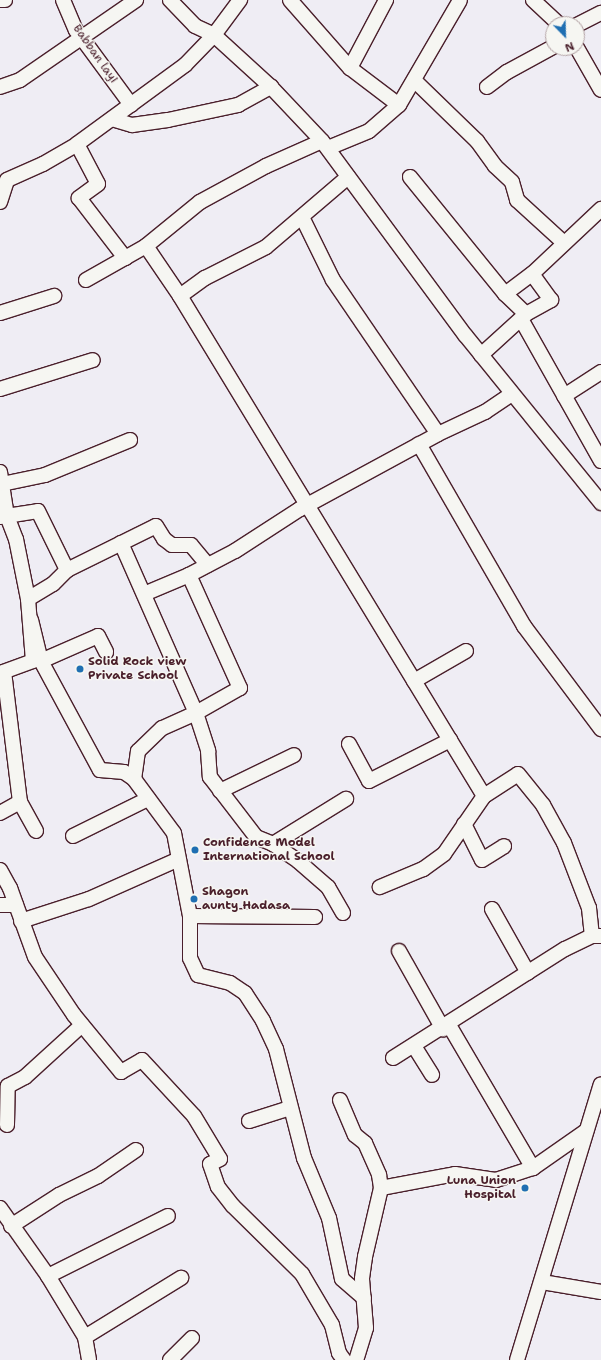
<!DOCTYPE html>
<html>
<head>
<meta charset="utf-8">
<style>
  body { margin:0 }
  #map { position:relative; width:601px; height:1360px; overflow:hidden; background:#efedf4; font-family:"Shantell Sans",sans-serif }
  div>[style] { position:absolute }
  .roads { filter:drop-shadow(1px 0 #4a1f2b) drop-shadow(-1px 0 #4a1f2b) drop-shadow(0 1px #4a1f2b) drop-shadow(0 -1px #4a1f2b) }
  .minor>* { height:14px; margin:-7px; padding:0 7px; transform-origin:7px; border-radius:7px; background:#f6f6f2 }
  .dots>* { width:11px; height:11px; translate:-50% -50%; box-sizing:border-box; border:2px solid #f6f6f2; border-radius:50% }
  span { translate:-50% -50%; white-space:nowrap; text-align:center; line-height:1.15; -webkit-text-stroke:3px #f6f6f2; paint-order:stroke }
  .street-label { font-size:12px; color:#4a1f2b }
  .poi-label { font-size:12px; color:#4a1f2b; font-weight:700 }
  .left { translate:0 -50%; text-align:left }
  .right { translate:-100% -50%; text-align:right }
  .north { position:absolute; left:545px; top:16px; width:40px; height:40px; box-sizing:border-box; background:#f6f6f2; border:1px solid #b1a0a2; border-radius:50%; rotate:157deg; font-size:11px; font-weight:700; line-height:16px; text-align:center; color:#4a1f2b }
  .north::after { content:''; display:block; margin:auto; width:14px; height:18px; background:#1f6fb2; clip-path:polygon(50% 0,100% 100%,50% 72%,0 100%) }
</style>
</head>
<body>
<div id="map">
  <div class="roads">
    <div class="minor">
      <div style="left:0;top:0;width:5px"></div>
      <div style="left:63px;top:0;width:33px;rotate:67deg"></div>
      <div style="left:76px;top:30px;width:93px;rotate:53.7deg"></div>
      <div style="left:170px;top:0;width:36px;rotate:46deg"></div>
      <div style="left:195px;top:26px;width:21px;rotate:25deg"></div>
      <div style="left:214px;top:35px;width:77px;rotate:42.4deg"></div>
      <div style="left:271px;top:87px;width:74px;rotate:46.6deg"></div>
      <div style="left:322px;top:141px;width:242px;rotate:53.6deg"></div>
      <div style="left:466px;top:336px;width:215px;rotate:51deg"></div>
      <div style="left:290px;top:0;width:91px;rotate:48.6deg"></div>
      <div style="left:350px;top:68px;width:61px;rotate:37.1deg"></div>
      <div style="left:533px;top:0;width:35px;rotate:43deg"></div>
      <div style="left:577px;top:25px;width:27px;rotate:-27deg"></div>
      <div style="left:577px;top:48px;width:48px;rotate:60.3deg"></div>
      <div style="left:350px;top:68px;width:77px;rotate:-62.1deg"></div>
      <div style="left:414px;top:80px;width:88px;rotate:44.1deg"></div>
      <div style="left:477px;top:141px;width:31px;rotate:54deg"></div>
      <div style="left:495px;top:166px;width:23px;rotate:43deg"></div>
      <div style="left:512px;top:182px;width:19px;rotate:74deg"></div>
      <div style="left:517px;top:200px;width:62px;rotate:42.4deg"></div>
      <div style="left:0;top:87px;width:21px;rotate:-19deg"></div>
      <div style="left:20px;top:80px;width:141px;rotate:-34.6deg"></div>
      <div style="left:487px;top:87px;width:25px;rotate:-37deg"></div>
      <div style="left:507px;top:72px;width:52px;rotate:-28.5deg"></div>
      <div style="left:112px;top:119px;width:21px;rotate:17deg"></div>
      <div style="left:132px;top:125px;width:36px;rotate:-8deg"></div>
      <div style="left:168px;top:120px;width:72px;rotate:-12.1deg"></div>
      <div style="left:238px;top:105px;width:38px;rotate:-29deg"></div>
      <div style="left:77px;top:144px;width:45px;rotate:62.3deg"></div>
      <div style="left:98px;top:184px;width:24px;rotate:144deg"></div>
      <div style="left:79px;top:198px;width:76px;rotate:52.5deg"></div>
      <div style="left:328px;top:148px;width:44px;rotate:-22.5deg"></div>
      <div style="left:369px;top:131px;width:40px;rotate:-41deg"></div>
      <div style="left:399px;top:105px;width:121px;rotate:-59.8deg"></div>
      <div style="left:410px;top:177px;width:151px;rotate:50.9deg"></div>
      <div style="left:0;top:202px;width:23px;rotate:-72deg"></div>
      <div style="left:7px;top:180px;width:39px;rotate:-24deg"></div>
      <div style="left:43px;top:164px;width:39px;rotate:-30deg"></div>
      <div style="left:77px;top:144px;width:134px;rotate:-36.2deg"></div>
      <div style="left:185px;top:65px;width:42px;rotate:-46deg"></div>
      <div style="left:214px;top:35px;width:44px;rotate:-53.4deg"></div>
      <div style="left:302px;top:217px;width:70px;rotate:63.8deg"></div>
      <div style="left:333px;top:280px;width:186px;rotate:55.7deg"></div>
      <div style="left:146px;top:246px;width:60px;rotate:55.8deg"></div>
      <div style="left:180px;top:296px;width:585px;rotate:58.7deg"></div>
      <div style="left:484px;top:796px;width:70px;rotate:124.6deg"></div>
      <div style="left:444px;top:854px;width:26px;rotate:144deg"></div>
      <div style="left:423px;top:869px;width:47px;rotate:157.3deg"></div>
      <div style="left:86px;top:280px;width:69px;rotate:-29.5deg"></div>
      <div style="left:146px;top:246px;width:70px;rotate:-39.2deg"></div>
      <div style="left:200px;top:202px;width:75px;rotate:-28.6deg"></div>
      <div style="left:266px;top:166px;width:61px;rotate:-24.1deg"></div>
      <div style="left:180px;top:296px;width:31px;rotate:-36deg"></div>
      <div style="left:205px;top:278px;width:68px;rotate:-26.9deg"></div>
      <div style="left:266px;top:247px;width:108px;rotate:-40.5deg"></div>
      <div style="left:0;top:313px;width:57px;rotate:-17.5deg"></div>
      <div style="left:526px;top:314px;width:29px;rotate:-29deg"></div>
      <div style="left:551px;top:300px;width:32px;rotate:-126deg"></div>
      <div style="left:521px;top:319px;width:163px;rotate:60.6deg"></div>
      <div style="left:481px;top:355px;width:61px;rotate:-42.3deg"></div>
      <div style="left:526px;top:314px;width:29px;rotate:-136deg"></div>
      <div style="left:505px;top:294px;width:34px;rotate:-37deg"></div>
      <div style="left:532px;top:274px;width:95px;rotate:-43.3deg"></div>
      <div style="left:0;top:389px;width:97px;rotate:-17.3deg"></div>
      <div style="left:564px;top:396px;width:44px;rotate:-33deg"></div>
      <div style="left:419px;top:444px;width:210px;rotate:60deg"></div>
      <div style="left:524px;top:626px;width:129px;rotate:53.2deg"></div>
      <div style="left:0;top:472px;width:45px;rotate:81deg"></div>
      <div style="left:7px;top:516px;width:25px;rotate:69deg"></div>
      <div style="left:16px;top:539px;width:61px;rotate:78.7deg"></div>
      <div style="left:28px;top:599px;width:62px;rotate:85.4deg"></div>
      <div style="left:33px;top:661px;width:35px;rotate:160deg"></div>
      <div style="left:2px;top:484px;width:44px;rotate:-11.8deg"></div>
      <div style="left:45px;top:475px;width:92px;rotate:-22.4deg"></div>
      <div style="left:0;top:517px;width:38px;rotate:-9deg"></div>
      <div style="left:38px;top:511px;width:66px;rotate:63.8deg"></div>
      <div style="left:121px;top:543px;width:186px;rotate:66.2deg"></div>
      <div style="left:196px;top:713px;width:37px;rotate:156deg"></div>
      <div style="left:162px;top:728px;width:33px;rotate:136deg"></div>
      <div style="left:138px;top:751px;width:28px;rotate:98deg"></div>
      <div style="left:189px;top:575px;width:124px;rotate:65.7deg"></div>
      <div style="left:240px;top:688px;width:51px;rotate:150.4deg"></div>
      <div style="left:196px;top:713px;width:40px;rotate:72deg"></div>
      <div style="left:208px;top:751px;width:26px;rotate:86deg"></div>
      <div style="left:210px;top:777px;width:76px;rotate:52.5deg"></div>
      <div style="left:256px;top:837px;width:18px;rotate:22deg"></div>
      <div style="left:273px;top:844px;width:30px;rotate:34deg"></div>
      <div style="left:298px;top:861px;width:40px;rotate:41deg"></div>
      <div style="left:328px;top:887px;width:30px;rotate:60deg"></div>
      <div style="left:144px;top:594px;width:49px;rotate:-22.9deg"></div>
      <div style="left:189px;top:575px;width:52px;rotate:-27.6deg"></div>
      <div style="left:235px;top:551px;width:77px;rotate:-32.9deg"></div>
      <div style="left:300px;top:509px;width:157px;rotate:-28.5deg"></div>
      <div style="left:438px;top:434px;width:52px;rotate:-25.1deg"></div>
      <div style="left:485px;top:412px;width:32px;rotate:-34deg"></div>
      <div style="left:28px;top:599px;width:29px;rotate:-31deg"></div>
      <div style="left:53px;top:584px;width:20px;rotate:-45deg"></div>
      <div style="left:67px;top:570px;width:99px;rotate:-26.3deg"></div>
      <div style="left:156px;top:526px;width:15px;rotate:58deg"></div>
      <div style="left:164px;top:539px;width:10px;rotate:37deg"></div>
      <div style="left:172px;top:545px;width:19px"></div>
      <div style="left:191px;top:545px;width:26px;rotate:50deg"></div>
      <div style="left:31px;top:620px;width:42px;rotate:76.3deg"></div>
      <div style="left:41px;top:661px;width:124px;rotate:61.6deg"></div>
      <div style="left:100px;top:770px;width:24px;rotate:5deg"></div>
      <div style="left:124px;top:772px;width:12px;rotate:35deg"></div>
      <div style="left:134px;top:779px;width:67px;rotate:53.5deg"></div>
      <div style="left:174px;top:833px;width:85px;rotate:79.1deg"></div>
      <div style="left:190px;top:916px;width:42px;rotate:90deg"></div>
      <div style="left:190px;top:958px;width:19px;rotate:65deg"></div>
      <div style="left:198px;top:975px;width:33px;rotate:14deg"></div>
      <div style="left:230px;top:983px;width:18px;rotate:34deg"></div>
      <div style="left:245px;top:993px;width:33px;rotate:57deg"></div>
      <div style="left:263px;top:1021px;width:31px;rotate:65deg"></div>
      <div style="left:276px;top:1049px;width:113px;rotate:75.6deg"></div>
      <div style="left:304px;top:1158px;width:65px;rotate:67.4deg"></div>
      <div style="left:329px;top:1218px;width:62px;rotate:78deg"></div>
      <div style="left:342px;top:1279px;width:29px;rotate:41deg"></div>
      <div style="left:41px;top:661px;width:62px;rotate:-23.7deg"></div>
      <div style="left:98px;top:636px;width:18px;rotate:63deg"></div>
      <div style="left:414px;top:681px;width:60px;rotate:-30deg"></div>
      <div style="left:349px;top:744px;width:42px;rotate:61.6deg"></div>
      <div style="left:369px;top:781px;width:91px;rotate:-26.8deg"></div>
      <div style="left:220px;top:791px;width:82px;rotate:-25.9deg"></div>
      <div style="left:484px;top:796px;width:40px;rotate:-32.9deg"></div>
      <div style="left:518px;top:774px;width:40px;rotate:51deg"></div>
      <div style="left:543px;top:805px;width:43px;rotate:61.1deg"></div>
      <div style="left:564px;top:843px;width:70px;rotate:69deg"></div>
      <div style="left:589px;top:908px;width:28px;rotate:84deg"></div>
      <div style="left:20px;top:802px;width:33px;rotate:61deg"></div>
      <div style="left:0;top:813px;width:23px;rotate:-29deg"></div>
      <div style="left:20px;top:802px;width:131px;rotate:-97deg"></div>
      <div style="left:464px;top:824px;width:40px;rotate:63.4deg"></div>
      <div style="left:482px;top:860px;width:26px;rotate:-32deg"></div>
      <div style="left:73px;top:836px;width:84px;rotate:-26.3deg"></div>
      <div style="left:273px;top:844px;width:86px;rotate:-31.7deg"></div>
      <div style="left:0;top:870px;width:21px;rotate:61deg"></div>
      <div style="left:10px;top:888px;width:73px;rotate:70.1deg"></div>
      <div style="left:35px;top:957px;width:70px;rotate:56.1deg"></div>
      <div style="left:74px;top:1015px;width:74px;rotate:50.5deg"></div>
      <div style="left:121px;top:1072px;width:24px;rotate:-30deg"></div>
      <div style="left:142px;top:1060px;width:76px;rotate:47.1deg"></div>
      <div style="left:194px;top:1116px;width:50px;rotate:58.8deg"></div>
      <div style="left:220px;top:1159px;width:11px;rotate:153deg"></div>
      <div style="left:210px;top:1164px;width:24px;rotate:71deg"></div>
      <div style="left:218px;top:1187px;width:24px;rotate:52deg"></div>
      <div style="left:233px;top:1206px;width:97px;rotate:44.6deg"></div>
      <div style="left:302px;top:1274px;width:59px;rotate:59.5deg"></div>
      <div style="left:332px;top:1325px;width:29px;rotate:76deg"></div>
      <div style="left:339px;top:1353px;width:9px;rotate:54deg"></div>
      <div style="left:0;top:905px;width:16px"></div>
      <div style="left:492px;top:909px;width:73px;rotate:60.6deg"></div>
      <div style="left:190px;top:916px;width:125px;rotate:0.5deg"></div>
      <div style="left:21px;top:921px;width:71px;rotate:-17.9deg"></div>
      <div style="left:89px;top:899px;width:98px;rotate:-24deg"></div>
      <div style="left:399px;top:951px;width:90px;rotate:60.6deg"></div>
      <div style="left:449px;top:1025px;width:166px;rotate:59.6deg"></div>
      <div style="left:414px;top:1046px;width:34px;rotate:58deg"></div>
      <div style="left:393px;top:1058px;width:204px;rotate:-32.4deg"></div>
      <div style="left:565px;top:949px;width:30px;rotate:-26deg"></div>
      <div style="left:592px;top:936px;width:9px"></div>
      <div style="left:340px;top:1100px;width:38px;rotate:67deg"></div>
      <div style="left:355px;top:1135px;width:13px;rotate:39deg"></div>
      <div style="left:365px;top:1143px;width:35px;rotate:66deg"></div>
      <div style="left:379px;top:1175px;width:13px;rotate:81deg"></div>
      <div style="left:381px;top:1188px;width:71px;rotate:103.1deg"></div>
      <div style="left:365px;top:1257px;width:22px;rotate:98deg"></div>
      <div style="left:362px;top:1279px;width:49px;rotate:85.3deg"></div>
      <div style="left:366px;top:1328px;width:34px;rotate:107deg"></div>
      <div style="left:249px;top:1121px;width:43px;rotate:-17.6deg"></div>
      <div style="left:7px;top:1125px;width:39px;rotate:-89deg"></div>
      <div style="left:8px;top:1086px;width:19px;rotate:-28deg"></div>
      <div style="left:25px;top:1077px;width:77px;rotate:-42.4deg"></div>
      <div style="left:381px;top:1188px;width:75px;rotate:-10.7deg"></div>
      <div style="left:455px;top:1174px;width:41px;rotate:8.3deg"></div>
      <div style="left:496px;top:1180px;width:39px;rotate:-18deg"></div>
      <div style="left:533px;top:1168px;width:65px;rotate:-34.9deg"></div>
      <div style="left:0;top:1208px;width:83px;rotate:54.8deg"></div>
      <div style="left:48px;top:1276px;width:71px;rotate:58.8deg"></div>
      <div style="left:85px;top:1337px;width:23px;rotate:80deg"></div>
      <div style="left:11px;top:1226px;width:57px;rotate:-32.9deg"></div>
      <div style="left:59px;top:1195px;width:43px;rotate:-26deg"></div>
      <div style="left:98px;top:1176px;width:46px;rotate:-34.4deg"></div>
      <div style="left:48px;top:1276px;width:134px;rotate:-26.6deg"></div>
      <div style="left:542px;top:1282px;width:60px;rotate:9.6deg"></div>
      <div style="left:85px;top:1337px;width:113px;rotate:-31.6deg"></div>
      <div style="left:170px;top:1360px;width:31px;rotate:-45deg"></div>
      <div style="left:517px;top:1360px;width:288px;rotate:-73.1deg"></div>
    </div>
  </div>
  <div class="dots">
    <div style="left:80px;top:669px;background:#1f6fb2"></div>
    <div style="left:195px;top:850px;background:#1f6fb2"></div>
    <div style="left:194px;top:899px;background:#1f6fb2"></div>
    <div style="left:525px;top:1188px;background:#1f6fb2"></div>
  </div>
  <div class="street-label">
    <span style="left:95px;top:54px;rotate:55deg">Babban layi</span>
  </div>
  <div class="poi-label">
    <span class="left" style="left:88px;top:669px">Solid Rock view<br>Private School</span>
    <span class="left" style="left:203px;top:850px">Confidence Model<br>International School</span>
    <span class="left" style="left:202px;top:899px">Shagon<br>aunty Hadasa</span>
    <span class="right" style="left:516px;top:1188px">Luna Union<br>Hospital</span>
  </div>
  <div class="north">N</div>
</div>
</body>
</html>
